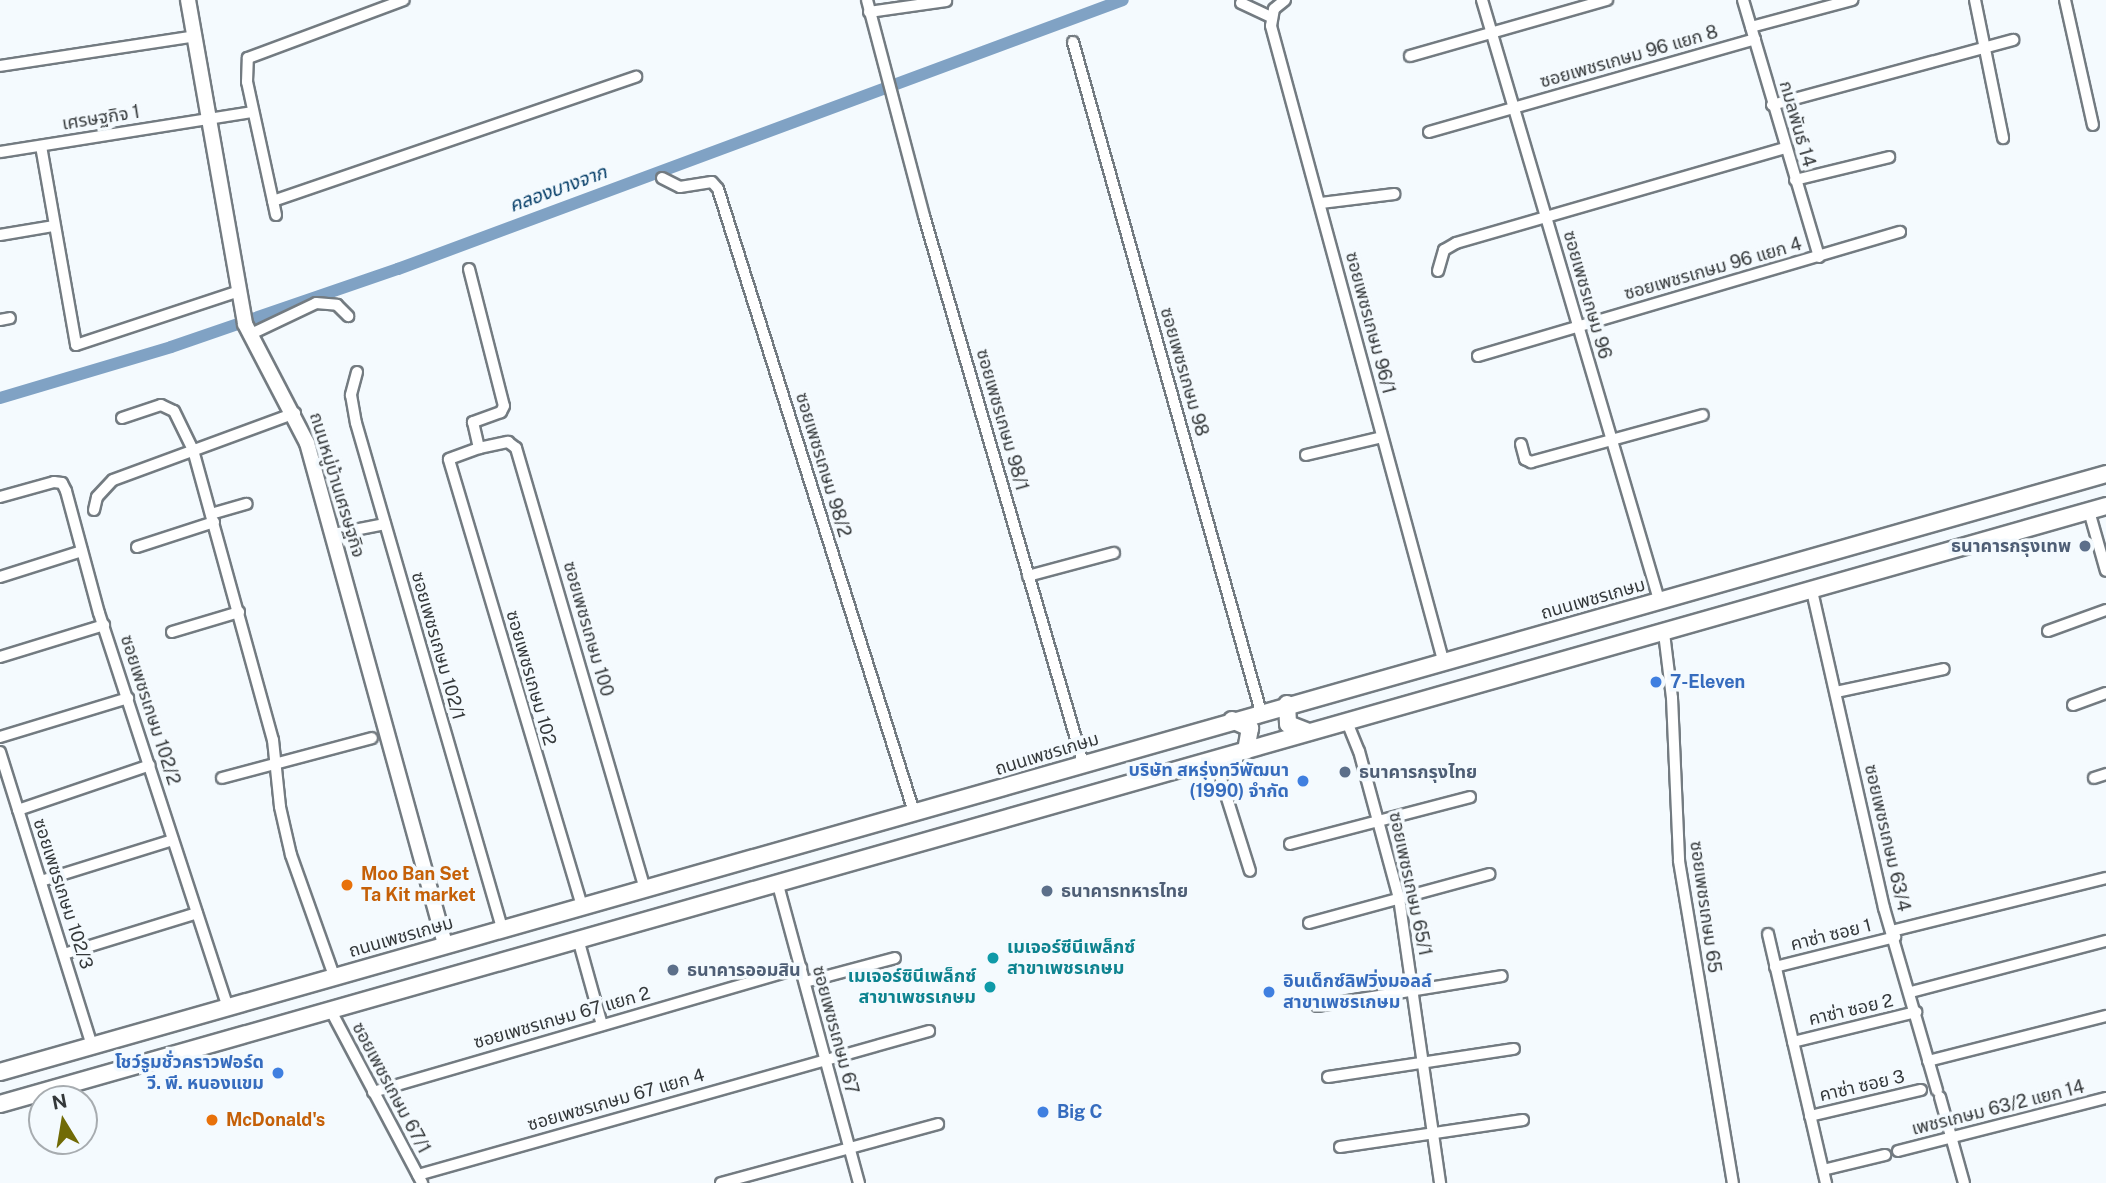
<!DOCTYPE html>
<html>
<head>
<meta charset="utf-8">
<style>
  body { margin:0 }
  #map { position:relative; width:2106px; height:1183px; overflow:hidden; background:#f4fafe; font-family:"Public Sans","Noto Sans Thai",sans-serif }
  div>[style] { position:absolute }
  .canal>* { height:12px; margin:-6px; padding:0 6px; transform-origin:6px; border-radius:6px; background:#80a2c4 }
  .roads { filter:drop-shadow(2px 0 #737b81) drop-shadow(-2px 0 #737b81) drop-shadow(0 2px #737b81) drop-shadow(0 -2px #737b81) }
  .street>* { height:10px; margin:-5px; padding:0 5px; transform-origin:5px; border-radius:5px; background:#fff }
  .secondary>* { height:14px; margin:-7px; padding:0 7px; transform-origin:7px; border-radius:7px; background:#fff }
  .primary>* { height:16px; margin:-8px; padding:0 8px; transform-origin:8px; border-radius:8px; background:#fff }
  .dots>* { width:19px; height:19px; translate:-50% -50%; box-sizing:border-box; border:4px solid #f4fafe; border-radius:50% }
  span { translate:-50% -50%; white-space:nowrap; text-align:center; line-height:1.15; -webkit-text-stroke:7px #f4fafe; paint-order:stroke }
  .street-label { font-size:18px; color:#34383a }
  .service-label { font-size:18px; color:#4e5e75; font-weight:700 }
  .right { translate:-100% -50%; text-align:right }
  .left { translate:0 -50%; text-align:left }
  .shop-label { font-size:18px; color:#366cbe; font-weight:700 }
  .food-label { font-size:18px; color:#c56008; font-weight:700 }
  .culture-label { font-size:18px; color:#0d838f; font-weight:700 }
  .water-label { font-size:19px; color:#013a65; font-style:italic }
  .north { position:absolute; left:28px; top:1085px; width:70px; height:70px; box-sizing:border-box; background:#f4fafe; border:2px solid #a7acb0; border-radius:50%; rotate:349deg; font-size:19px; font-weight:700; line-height:28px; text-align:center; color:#34383a }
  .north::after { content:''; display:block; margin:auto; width:24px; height:32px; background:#716b06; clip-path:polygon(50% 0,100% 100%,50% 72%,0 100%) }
</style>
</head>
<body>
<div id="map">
  <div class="canal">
    <div style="left:0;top:398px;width:178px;rotate:-16.6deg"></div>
    <div style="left:171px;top:347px;width:240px;rotate:-19deg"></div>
    <div style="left:398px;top:269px;width:773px;rotate:-20.36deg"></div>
  </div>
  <div class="roads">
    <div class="street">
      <div style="left:867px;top:0;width:223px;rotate:75.2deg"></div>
      <div style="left:924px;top:216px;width:570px;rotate:73.79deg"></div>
      <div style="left:1285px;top:0;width:14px;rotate:141deg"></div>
      <div style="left:1274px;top:9px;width:17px;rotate:100deg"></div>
      <div style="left:1271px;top:26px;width:657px;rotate:74.82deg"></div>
      <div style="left:1482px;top:0;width:626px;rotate:73.56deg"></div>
      <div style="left:1743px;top:0;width:268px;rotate:73.5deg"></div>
      <div style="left:1975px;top:0;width:141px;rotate:78.5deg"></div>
      <div style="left:2065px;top:0;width:128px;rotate:77.4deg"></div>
      <div style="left:1241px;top:3px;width:33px;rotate:25deg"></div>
      <div style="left:869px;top:12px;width:78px;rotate:-8.1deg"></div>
      <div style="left:1751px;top:27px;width:105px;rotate:-15deg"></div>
      <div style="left:1073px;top:42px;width:696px;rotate:74.33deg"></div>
      <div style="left:1410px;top:56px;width:205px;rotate:-15.9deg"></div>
      <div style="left:0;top:66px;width:197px;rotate:-8.7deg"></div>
      <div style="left:1772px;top:105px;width:250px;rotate:-15.1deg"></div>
      <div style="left:1429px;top:132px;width:339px;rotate:-15.9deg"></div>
      <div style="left:41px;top:146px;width:202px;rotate:80deg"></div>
      <div style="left:76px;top:345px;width:172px;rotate:-18.3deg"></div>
      <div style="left:0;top:152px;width:256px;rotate:-9deg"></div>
      <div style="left:662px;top:178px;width:20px;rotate:27deg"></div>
      <div style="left:680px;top:187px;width:32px;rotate:-9deg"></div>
      <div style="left:712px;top:182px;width:9px;rotate:49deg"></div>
      <div style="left:718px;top:189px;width:653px;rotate:72.54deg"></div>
      <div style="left:1795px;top:180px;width:97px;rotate:-13.7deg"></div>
      <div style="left:273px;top:201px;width:122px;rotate:-102.3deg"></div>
      <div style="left:247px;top:82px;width:24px;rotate:-88deg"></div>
      <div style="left:248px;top:58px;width:166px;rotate:-20.4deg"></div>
      <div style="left:1321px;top:203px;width:74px;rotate:-7deg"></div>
      <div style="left:276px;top:215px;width:14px;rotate:-102deg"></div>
      <div style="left:273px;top:201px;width:384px;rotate:-18.9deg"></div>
      <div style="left:0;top:235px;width:55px;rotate:-9.5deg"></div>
      <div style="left:469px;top:269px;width:141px;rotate:75.7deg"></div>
      <div style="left:504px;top:406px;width:7px;rotate:117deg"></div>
      <div style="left:501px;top:412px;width:30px;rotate:160deg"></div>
      <div style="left:473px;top:422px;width:27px;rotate:77deg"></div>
      <div style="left:1438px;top:271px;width:22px;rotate:-74deg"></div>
      <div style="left:1444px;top:250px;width:14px;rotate:-30deg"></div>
      <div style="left:1456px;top:243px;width:342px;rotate:-16.1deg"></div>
      <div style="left:0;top:320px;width:10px;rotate:-11deg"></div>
      <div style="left:249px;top:335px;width:74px;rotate:-25.5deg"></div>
      <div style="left:316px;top:303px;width:21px;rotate:5deg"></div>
      <div style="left:337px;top:305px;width:16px;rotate:45deg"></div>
      <div style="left:1478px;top:356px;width:440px;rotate:-16.4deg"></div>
      <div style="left:357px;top:372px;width:24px;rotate:105deg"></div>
      <div style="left:351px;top:395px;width:28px;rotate:80deg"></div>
      <div style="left:356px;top:423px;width:526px;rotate:73.87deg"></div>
      <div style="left:122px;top:418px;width:41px;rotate:-18.4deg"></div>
      <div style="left:161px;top:405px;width:14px;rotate:25deg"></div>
      <div style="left:174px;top:411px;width:43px;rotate:64deg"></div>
      <div style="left:193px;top:450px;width:301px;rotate:74.6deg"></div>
      <div style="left:273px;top:740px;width:67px;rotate:84deg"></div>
      <div style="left:280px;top:807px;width:49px;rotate:77.1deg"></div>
      <div style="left:291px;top:855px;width:128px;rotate:70.4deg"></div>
      <div style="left:1521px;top:444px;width:16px;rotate:75deg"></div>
      <div style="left:1525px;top:459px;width:7px;rotate:27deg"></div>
      <div style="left:1531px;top:462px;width:178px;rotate:-15.3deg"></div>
      <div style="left:1306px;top:455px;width:78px;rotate:-13.3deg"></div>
      <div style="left:0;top:497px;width:56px;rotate:-15.5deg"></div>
      <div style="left:54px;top:482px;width:8px;rotate:7deg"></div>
      <div style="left:62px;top:483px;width:9px;rotate:63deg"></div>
      <div style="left:66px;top:491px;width:126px;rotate:74.9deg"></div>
      <div style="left:99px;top:613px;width:415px;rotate:71.9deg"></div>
      <div style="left:94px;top:510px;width:13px;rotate:-77deg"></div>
      <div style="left:97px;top:497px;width:23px;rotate:-47deg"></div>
      <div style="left:113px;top:480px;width:194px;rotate:-20.2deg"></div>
      <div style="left:2089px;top:511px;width:62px;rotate:74.2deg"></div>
      <div style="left:211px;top:514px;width:37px;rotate:-16deg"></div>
      <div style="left:334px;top:534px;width:52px;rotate:-11.1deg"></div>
      <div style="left:137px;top:547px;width:81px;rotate:-18deg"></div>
      <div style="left:1028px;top:576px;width:89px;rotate:-15deg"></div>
      <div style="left:0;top:577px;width:86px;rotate:-17.6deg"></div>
      <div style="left:1812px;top:591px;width:325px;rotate:77.2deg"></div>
      <div style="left:1884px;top:908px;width:190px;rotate:73.8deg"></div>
      <div style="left:2048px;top:631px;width:62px;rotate:-19.9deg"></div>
      <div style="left:172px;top:632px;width:70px;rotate:-16.6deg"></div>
      <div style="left:1664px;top:633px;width:65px;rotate:83deg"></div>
      <div style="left:1672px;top:698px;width:163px;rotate:87.5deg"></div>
      <div style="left:1679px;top:861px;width:326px;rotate:80.5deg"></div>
      <div style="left:0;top:657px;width:109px;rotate:-17.1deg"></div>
      <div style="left:1836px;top:692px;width:110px;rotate:-12deg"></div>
      <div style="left:2073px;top:705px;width:35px;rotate:-20deg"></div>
      <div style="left:1347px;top:722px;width:31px;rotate:68deg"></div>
      <div style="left:1359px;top:751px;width:152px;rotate:74.8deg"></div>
      <div style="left:1399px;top:898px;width:288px;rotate:81.8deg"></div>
      <div style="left:0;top:737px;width:134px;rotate:-16.9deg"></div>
      <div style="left:0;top:752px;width:308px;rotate:72.6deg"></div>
      <div style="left:1215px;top:760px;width:116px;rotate:72.5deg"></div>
      <div style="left:222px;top:778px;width:155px;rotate:-14.9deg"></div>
      <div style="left:2094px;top:778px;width:13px;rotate:-18deg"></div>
      <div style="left:18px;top:810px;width:139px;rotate:-18.8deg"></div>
      <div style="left:1290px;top:844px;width:186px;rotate:-14.6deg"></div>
      <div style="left:41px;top:881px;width:138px;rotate:-17.3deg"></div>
      <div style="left:778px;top:885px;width:309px;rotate:74.8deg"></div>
      <div style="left:582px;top:906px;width:466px;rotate:-106.6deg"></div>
      <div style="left:449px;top:459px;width:32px;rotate:-20deg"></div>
      <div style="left:479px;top:448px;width:30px;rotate:-12deg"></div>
      <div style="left:508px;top:442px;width:10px;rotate:37deg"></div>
      <div style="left:516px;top:448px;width:459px;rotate:73.7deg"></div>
      <div style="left:1309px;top:923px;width:187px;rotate:-15.2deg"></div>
      <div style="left:1892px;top:931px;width:220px;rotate:-13.9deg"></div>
      <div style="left:1768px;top:934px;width:256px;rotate:76.9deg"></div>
      <div style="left:578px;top:939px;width:89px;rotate:74.4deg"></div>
      <div style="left:64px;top:954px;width:139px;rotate:-17.1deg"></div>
      <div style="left:1775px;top:967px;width:124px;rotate:-14deg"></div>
      <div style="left:805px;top:982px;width:93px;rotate:-14.9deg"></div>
      <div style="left:1911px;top:992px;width:202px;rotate:-14.7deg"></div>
      <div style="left:1317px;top:1006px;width:187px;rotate:-9.2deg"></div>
      <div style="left:330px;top:1009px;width:197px;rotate:62.1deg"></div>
      <div style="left:1793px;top:1042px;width:127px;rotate:-13.7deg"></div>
      <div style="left:1928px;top:1061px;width:184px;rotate:-14.2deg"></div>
      <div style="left:1328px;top:1077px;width:188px;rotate:-8.6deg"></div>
      <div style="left:373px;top:1092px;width:446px;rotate:-16.2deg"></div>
      <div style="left:1940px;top:1097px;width:89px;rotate:74.4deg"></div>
      <div style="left:1810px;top:1116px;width:114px;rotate:-13.2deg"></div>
      <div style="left:1340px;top:1147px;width:185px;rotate:-8.4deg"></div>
      <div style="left:1898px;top:1151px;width:215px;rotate:-14.3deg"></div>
      <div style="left:1823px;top:1170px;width:64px;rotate:-13.6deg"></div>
      <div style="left:418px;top:1175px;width:531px;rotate:-15.74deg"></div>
      <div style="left:721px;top:1183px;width:225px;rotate:-15.2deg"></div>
    </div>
    <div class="secondary">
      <div style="left:188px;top:0;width:329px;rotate:80deg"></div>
      <div style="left:245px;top:324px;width:134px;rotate:62.5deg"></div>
      <div style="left:307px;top:443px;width:520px;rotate:74.6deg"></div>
    </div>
    <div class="primary">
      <div style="left:1287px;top:704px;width:20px;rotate:87deg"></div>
      <div style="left:1288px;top:724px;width:22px;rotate:21deg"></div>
      <div style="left:1232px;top:720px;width:20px;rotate:24deg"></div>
      <div style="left:1250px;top:728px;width:23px;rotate:100deg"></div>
      <div style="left:0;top:1072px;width:2189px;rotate:-15.85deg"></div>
      <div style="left:0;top:1104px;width:2189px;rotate:-15.85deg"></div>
    </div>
  </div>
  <div class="dots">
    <div style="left:2085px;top:546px;background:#5c6f8a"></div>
    <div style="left:1656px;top:682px;background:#3f7fe0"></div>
    <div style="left:1345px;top:772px;background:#5c6f8a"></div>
    <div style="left:1303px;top:781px;background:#3f7fe0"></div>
    <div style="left:347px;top:885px;background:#e8710a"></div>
    <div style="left:1047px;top:891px;background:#5c6f8a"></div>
    <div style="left:993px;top:958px;background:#0f9aa8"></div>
    <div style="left:673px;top:970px;background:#5c6f8a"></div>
    <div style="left:990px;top:987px;background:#0f9aa8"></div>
    <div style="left:1269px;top:992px;background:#3f7fe0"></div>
    <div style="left:278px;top:1073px;background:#3f7fe0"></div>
    <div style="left:1043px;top:1112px;background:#3f7fe0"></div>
    <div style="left:212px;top:1120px;background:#e8710a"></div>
  </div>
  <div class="street-label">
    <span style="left:1629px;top:57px;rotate:-16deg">ซอยเพชรเกษม 96 แยก 8</span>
    <span style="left:101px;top:118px;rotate:-9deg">เศรษฐกิจ 1</span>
    <span style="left:1797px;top:124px;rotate:74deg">กมลพันธ์ 14</span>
    <span style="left:1713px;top:269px;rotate:-16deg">ซอยเพชรเกษม 96 แยก 4</span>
    <span style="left:1587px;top:295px;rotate:74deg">ซอยเพชรเกษม 96</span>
    <span style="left:1370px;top:323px;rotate:75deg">ซอยเพชรเกษม 96/1</span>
    <span style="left:1184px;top:372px;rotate:74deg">ซอยเพชรเกษม 98</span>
    <span style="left:1002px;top:420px;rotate:74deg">ซอยเพชรเกษม 98/1</span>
    <span style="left:823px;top:465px;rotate:73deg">ซอยเพชรเกษม 98/2</span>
    <span style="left:337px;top:485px;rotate:73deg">ถนนหมู่บ้านเศรษฐกิจ</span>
    <span style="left:1593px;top:599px;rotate:-16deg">ถนนเพชรเกษม</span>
    <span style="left:588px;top:629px;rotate:74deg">ซอยเพชรเกษม 100</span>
    <span style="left:438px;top:646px;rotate:74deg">ซอยเพชรเกษม 102/1</span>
    <span style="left:531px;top:678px;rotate:74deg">ซอยเพชรเกษม 102</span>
    <span style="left:150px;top:710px;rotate:72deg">ซอยเพชรเกษม 102/2</span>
    <span style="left:1047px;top:754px;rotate:-17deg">ถนนเพชรเกษม</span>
    <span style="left:1887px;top:838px;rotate:77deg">ซอยเพชรเกษม 63/4</span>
    <span style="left:1410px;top:884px;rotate:78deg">ซอยเพชรเกษม 65/1</span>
    <span style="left:63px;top:894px;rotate:72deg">ซอยเพชรเกษม 102/3</span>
    <span style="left:1705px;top:907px;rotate:82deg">ซอยเพชรเกษม 65</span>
    <span style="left:1831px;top:935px;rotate:-14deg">คาซ่า ซอย 1</span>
    <span style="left:401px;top:937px;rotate:-16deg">ถนนเพชรเกษม</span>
    <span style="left:1851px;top:1010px;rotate:-13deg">คาซ่า ซอย 2</span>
    <span style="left:562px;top:1018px;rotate:-16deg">ซอยเพชรเกษม 67 แยก 2</span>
    <span style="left:835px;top:1030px;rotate:75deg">ซอยเพชรเกษม 67</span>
    <span style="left:1862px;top:1086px;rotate:-13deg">คาซ่า ซอย 3</span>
    <span style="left:391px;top:1088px;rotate:62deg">ซอยเพชรเกษม 67/1</span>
    <span style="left:616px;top:1100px;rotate:-16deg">ซอยเพชรเกษม 67 แยก 4</span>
    <span style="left:1998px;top:1108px;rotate:-14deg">เพชรเกษม 63/2 แยก 14</span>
  </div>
  <div class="service-label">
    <span class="right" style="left:2071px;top:546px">ธนาคารกรุงเทพ</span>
    <span class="left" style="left:1359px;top:772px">ธนาคารกรุงไทย</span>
    <span class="left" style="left:1061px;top:891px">ธนาคารทหารไทย</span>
    <span class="left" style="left:687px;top:970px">ธนาคารออมสิน</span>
  </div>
  <div class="shop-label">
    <span class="left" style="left:1670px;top:682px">7-Eleven</span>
    <span class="right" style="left:1289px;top:781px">บริษัท สหรุ่งทวีพัฒนา<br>(1990) จำกัด</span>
    <span class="left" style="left:1283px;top:992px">อินเด็กซ์ลิฟวิ่งมอลล์<br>สาขาเพชรเกษม</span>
    <span class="right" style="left:264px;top:1073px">โชว์รูมชั่วคราวฟอร์ด<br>วี. พี. หนองแขม</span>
    <span class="left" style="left:1057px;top:1112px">Big C</span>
  </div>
  <div class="food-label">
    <span class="left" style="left:361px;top:885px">Moo Ban Set<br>Ta Kit market</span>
    <span class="left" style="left:226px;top:1120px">McDonald's</span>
  </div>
  <div class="culture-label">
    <span class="left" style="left:1007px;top:958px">เมเจอร์ซีนีเพล็กซ์<br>สาขาเพชรเกษม</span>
    <span class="right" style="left:976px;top:987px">เมเจอร์ซินีเพล็กซ์<br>สาขาเพชรเกษม</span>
  </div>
  <div class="water-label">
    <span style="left:558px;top:189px;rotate:-20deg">คลองบางจาก</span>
  </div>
  <div class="north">N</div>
</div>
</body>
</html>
